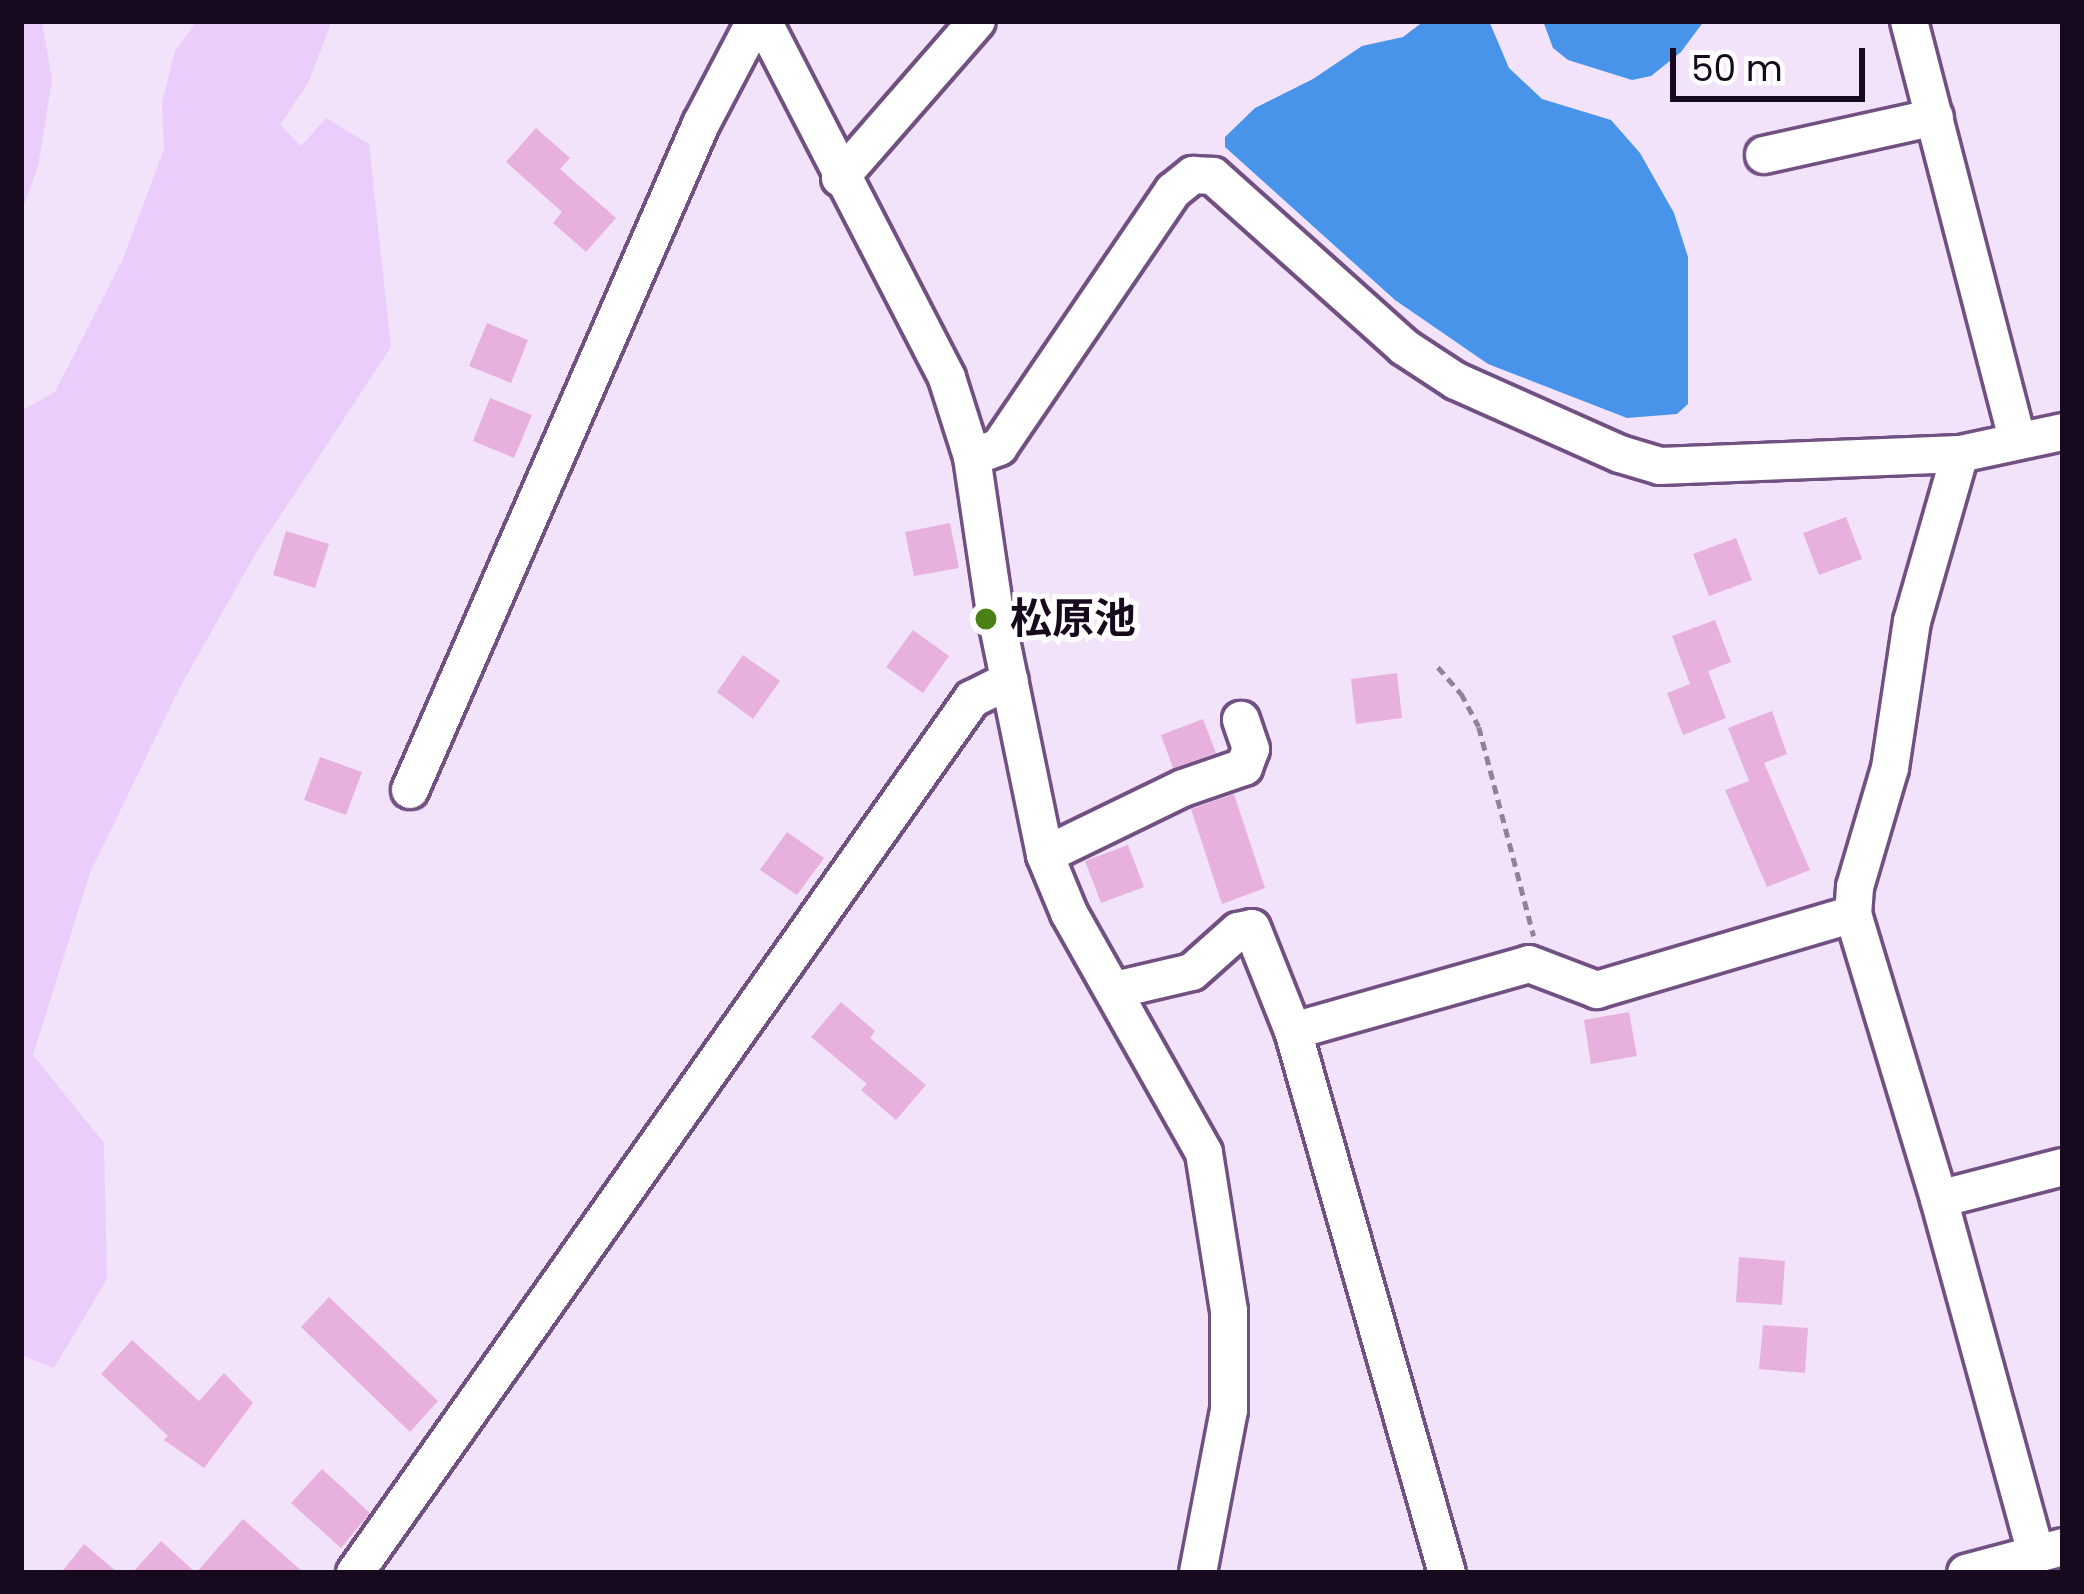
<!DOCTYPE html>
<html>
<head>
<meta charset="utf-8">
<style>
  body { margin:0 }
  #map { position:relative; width:2084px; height:1594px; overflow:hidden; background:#f2e3fa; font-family:Poppins,"Noto Sans JP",sans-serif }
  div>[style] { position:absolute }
  .green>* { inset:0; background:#eacdfb }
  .water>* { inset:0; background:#4894ea }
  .building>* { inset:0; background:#e8b1dd }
  .path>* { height:4.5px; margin-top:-2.25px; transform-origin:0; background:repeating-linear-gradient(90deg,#918298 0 9px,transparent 0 15px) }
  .roads { filter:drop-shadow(3px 0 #715082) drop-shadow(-3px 0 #715082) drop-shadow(0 3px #715082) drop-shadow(0 -3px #715082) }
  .minor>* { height:36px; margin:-18px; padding:0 18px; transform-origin:18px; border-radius:18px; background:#fff }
  .dots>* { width:33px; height:33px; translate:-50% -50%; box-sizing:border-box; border:6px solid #fff; border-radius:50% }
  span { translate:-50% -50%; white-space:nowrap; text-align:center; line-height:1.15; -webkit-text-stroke:10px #fff; paint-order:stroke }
  .poi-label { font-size:42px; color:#180a1e; font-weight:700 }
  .left { translate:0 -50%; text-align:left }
  .frame { position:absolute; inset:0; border:24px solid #180a1e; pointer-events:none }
  .scale { position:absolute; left:1670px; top:48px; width:195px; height:54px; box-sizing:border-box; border:6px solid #180a1e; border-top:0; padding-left:15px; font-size:36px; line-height:42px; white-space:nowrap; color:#180a1e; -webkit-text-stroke:9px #fff; paint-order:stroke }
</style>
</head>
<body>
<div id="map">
  <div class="green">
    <div style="clip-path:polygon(21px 21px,42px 21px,52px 80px,38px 166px,21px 213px)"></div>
    <div style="clip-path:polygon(197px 21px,332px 21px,308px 83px,280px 125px,301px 146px,326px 118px,369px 144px,391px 347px,257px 551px,179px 689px,90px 873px,33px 1055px,104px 1143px,107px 1279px,54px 1368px,21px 1355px,21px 411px,55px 392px,123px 259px,164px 149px,162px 103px,175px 51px)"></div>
  </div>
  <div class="water">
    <div style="clip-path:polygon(1424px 21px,1489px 21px,1509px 68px,1542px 99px,1611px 120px,1640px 153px,1674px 213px,1688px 257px,1688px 404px,1677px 414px,1627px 418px,1488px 364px,1395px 300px,1225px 147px,1225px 137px,1255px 108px,1313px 79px,1362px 46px,1403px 37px)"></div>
    <div style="clip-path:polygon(1543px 21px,1704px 21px,1681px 52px,1651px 76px,1632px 80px,1568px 60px,1553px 48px)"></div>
  </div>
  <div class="building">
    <div style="clip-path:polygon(536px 128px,570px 158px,560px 169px,616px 218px,586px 252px,553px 223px,562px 212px,506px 162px)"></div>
    <div style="clip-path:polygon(487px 323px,528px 340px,511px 383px,469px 366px)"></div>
    <div style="clip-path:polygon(490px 398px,532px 415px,514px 458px,473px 441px)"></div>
    <div style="clip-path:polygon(1846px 517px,1862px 559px,1819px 575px,1803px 533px)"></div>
    <div style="clip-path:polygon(950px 523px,959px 568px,914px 576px,905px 532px)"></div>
    <div style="clip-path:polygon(286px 531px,329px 544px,315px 588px,273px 575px)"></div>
    <div style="clip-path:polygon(1736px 538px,1752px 580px,1709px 596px,1693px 554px)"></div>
    <div style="clip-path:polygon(1715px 620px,1731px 662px,1708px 671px,1726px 718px,1683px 735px,1667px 693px,1690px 684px,1672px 636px)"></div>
    <div style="clip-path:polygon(913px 630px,949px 656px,923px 693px,886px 667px)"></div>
    <div style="clip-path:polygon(743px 655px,780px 681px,753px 719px,717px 692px)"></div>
    <div style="clip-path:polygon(1397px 673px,1402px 718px,1356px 724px,1351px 679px)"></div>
    <div style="clip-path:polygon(1772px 711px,1787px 754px,1764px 763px,1810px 870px,1767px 887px,1725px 790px,1749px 781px,1728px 728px)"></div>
    <div style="clip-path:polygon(1203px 719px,1216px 753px,1173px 768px,1161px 735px)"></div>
    <div style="clip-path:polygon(320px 757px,362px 772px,346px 815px,304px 800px)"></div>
    <div style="clip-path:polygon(1234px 794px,1265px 888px,1222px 904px,1191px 809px)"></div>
    <div style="clip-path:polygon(787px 832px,824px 858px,797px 895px,760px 870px)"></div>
    <div style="clip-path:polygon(1128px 845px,1144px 887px,1101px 903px,1085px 861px)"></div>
    <div style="clip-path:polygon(841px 1002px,875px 1031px,870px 1038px,926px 1085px,896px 1120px,861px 1090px,867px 1084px,811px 1037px)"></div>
    <div style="clip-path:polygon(1629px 1012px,1637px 1056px,1591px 1064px,1584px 1020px)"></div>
    <div style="clip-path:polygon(1739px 1257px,1785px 1261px,1782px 1305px,1736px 1302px)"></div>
    <div style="clip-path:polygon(329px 1297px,438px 1401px,410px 1432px,301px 1327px)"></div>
    <div style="clip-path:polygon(1763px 1325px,1808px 1328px,1805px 1373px,1759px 1369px)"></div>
    <div style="clip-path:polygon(132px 1340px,199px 1401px,224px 1373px,253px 1403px,204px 1468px,164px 1440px,168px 1436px,101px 1374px)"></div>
    <div style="clip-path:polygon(322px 1469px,370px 1513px,341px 1548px,291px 1503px)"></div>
    <div style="clip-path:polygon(243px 1519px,304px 1573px,196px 1573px)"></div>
    <div style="clip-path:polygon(161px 1541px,196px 1573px,132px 1573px)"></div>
    <div style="clip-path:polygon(84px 1544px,118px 1573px,61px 1573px)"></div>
  </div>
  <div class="path">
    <div style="left:1438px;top:667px;width:35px;rotate:49deg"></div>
    <div style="left:1461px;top:693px;width:38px;rotate:62deg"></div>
    <div style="left:1479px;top:727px;width:216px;rotate:75.3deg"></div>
  </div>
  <div class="roads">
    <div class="minor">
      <div style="left:763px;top:21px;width:402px;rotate:62.7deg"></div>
      <div style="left:947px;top:378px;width:83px;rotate:72.4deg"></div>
      <div style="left:972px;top:457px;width:151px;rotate:81.6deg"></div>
      <div style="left:994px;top:606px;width:254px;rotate:78.4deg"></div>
      <div style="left:1045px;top:855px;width:63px;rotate:67.5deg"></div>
      <div style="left:1069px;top:913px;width:275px;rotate:60.6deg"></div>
      <div style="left:1204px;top:1153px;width:160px;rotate:81deg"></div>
      <div style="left:1229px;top:1311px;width:99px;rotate:90deg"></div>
      <div style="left:1229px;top:1410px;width:166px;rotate:100.8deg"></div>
      <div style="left:1909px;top:21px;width:434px;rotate:75.5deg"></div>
      <div style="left:1764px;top:155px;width:175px;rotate:-12.5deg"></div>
      <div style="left:840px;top:178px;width:208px;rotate:-48.9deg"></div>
      <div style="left:1960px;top:454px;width:174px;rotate:106deg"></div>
      <div style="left:1912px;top:621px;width:149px;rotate:98.5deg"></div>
      <div style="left:1890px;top:768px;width:124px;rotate:106.4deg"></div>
      <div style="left:1855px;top:887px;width:27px;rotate:94deg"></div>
      <div style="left:1853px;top:914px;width:298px;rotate:73.2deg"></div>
      <div style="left:1939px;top:1199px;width:367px;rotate:74.7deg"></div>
      <div style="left:972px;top:457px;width:29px;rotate:-20deg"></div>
      <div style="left:999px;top:447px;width:310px;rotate:-55.8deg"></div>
      <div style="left:1173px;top:191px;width:26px;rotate:-39deg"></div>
      <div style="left:1193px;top:175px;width:20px;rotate:3deg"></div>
      <div style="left:1213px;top:176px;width:256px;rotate:41.8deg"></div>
      <div style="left:1404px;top:347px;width:62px;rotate:33.2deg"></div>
      <div style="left:1456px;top:381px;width:180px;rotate:24deg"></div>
      <div style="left:1620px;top:454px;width:42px;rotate:16.7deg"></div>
      <div style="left:1660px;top:466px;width:300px;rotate:-2.3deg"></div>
      <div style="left:1960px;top:454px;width:105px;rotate:-12.1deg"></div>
      <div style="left:410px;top:790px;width:727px;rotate:-66.4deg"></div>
      <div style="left:701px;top:124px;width:116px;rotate:-62.3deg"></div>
      <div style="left:1045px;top:855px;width:153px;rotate:-25.9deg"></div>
      <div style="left:1183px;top:788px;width:65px;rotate:-19deg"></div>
      <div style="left:1244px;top:767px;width:19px;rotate:-69deg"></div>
      <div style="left:1251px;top:749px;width:31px;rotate:-109deg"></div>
      <div style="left:1115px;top:990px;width:79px;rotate:-13.2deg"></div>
      <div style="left:1192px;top:972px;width:62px;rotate:-41.7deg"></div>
      <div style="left:1238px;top:931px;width:14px;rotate:-12deg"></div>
      <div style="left:1252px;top:928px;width:111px;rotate:68.3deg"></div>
      <div style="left:1293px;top:1031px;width:563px;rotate:74.14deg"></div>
      <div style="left:1293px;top:1031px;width:245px;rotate:-15.8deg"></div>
      <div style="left:1529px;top:964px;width:73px;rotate:20.9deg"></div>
      <div style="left:1597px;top:990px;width:267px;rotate:-16.5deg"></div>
      <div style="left:1939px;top:1199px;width:128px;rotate:-14.5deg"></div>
      <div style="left:355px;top:1573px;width:1070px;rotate:-54.78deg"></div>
      <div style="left:972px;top:699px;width:42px;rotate:-26.6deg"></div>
      <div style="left:1966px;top:1573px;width:100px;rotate:-15deg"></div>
    </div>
  </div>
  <div class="dots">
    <div style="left:986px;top:619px;background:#4a8016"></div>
  </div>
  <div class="poi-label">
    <span class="left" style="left:1010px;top:619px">松原池</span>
  </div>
  <div class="frame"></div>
  <div class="scale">50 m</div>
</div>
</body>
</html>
